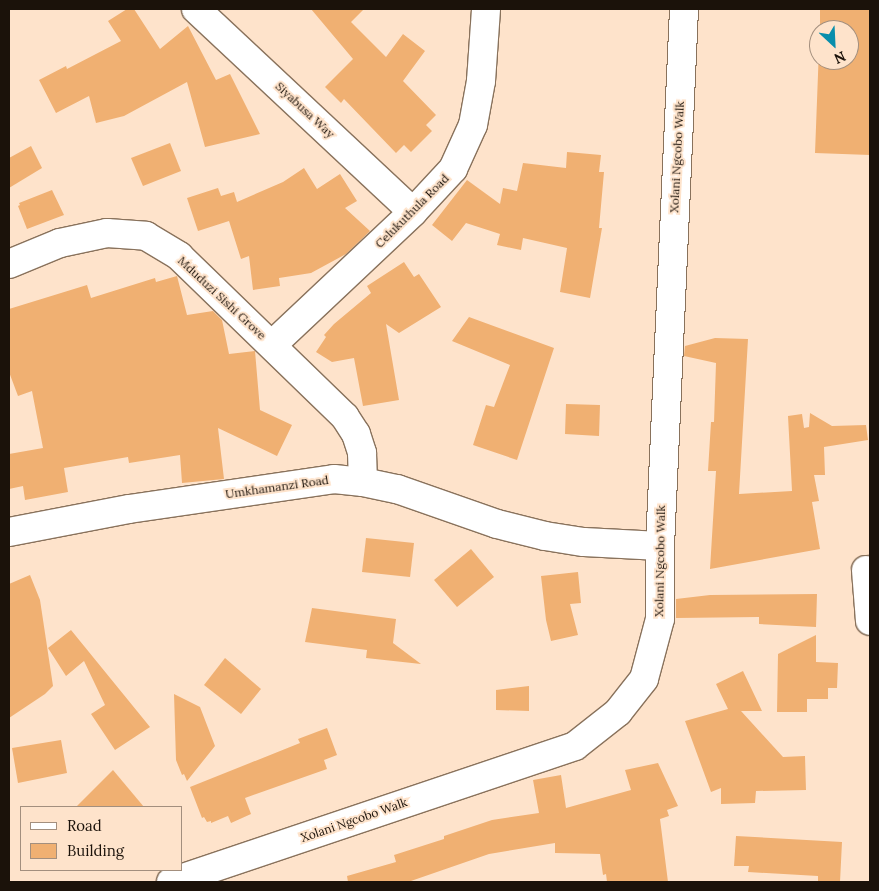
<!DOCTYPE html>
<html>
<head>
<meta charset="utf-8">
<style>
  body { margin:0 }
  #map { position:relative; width:879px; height:891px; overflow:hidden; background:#fee3cb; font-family:Lora,serif }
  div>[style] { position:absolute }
  .building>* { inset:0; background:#f0b072 }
  .roads { filter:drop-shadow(1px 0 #89725c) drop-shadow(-1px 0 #89725c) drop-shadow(0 1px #89725c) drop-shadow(0 -1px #89725c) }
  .minor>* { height:28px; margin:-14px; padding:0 14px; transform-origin:14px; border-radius:14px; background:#fff }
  span { translate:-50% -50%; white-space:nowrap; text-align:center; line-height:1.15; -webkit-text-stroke:4px #fee3cb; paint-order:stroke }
  .street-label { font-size:12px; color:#1b120a }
  .frame { position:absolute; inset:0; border:10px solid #1b120a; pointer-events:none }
  .legend { position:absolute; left:20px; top:806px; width:162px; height:65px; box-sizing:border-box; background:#fee3cb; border:1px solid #a38f7e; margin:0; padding:6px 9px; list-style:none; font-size:15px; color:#1b120a }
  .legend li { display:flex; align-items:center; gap:10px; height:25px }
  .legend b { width:25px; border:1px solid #a38f7e }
  .north { position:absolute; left:809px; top:20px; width:50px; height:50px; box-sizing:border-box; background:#fee3cb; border:1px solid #a38f7e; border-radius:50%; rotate:155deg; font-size:14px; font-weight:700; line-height:20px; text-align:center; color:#1b120a }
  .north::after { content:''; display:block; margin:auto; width:18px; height:22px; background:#088eac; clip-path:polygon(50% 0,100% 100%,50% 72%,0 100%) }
</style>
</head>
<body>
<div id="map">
  <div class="building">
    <div style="clip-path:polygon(127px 9px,134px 9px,160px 49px,188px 26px,216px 80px,230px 74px,260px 134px,205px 147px,187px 82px,124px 116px,96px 123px,89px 96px,56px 113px,39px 80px,66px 66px,67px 69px,121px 41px,108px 21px)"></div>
    <div style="clip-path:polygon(311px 9px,364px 9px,351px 22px,386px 57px,403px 34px,425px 51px,403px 81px,436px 115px,426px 125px,432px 131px,411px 152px,404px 145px,396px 153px,344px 99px,341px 103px,325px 87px,353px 59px)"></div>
    <div style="clip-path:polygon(820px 9px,870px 9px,870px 155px,815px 153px,819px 48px,819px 60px,849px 60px,849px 30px,820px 30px)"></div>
    <div style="clip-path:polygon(170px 143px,181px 171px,143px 186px,131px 158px)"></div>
    <div style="clip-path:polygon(31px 146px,42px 168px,9px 188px,9px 158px)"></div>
    <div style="clip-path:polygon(567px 152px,601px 155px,599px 172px,604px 172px,599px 228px,602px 228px,590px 298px,560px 292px,567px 248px,523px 238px,521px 250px,497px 245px,500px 234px,466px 223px,452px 241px,432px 225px,467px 180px,500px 204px,503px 188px,517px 191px,523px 163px,566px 168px)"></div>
    <div style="clip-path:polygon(304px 168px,317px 189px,340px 174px,357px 201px,345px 208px,370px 231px,346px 254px,311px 273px,279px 278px,280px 286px,253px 290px,249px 256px,241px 259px,229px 221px,198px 231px,187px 198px,218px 188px,221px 196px,234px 192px,237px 202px,283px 182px)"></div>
    <div style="clip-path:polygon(52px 190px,64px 215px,27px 229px,18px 206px,20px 205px,19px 203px)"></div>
    <div style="clip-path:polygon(404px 262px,414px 277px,419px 274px,441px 307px,399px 333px,386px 324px,399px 400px,363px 406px,354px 358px,332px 362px,316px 352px,326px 337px,324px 335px,334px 324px,371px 293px,367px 286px)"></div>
    <div style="clip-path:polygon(177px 276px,187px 315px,213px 311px,222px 320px,229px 354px,255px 351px,260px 410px,292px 425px,277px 456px,218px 428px,224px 479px,182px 483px,180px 455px,129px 463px,128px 457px,64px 468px,68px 492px,25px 500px,23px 486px,9px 489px,9px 454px,43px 448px,32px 391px,18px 396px,9px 372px,9px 309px,87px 285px,91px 298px,155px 278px,156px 282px)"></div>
    <div style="clip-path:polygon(469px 317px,554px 348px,517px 460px,473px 445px,486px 405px,494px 407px,510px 365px,452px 341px)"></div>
    <div style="clip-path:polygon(715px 338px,748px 339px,739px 494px,792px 491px,788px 416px,802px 414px,804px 428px,809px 427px,810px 413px,832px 426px,866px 425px,868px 440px,824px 447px,825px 475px,814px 475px,819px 501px,812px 502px,820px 549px,710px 569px,716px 471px,708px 471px,711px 422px,714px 422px,716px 363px,684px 356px,685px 346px)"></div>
    <div style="clip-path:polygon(566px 404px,600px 405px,599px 436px,565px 434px)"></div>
    <div style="clip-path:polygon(366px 538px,414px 543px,410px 577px,362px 572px)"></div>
    <div style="clip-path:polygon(471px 549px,494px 577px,457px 607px,434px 580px)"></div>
    <div style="clip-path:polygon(578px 572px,581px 603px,570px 604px,578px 635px,551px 641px,546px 620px,541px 576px)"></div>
    <div style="clip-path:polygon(30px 575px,40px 600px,53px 686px,45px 694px,9px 718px,9px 584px)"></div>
    <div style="clip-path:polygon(817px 594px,816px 627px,759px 624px,759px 617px,676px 618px,676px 599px,710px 595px)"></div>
    <div style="clip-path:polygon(312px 608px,396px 619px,393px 643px,421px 664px,366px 658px,367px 650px,305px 642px)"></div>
    <div style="clip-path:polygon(71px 630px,150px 727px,115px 750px,91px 714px,105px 705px,84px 661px,66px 676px,48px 648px)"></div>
    <div style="clip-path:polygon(816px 635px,816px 662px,838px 663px,837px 688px,828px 688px,828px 699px,807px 699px,807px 712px,777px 712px,778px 654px)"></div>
    <div style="clip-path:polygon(225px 658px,261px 689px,241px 714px,204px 685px)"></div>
    <div style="clip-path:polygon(743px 671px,762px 711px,741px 711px,783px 757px,805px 756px,806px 790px,756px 791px,755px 803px,721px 804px,721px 788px,711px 792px,685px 721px,728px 709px,716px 684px)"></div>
    <div style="clip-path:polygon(529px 686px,529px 711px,496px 710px,496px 690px)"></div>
    <div style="clip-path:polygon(174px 694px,200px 707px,215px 746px,187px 781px,184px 774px,182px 775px,176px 760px)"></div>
    <div style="clip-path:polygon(327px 728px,337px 755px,324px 760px,327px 769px,245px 798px,251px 814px,231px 823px,228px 816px,211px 823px,211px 821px,207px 822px,204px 817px,202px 818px,190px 787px,300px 743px,298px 739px)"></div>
    <div style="clip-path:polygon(61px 740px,67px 773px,18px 783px,12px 748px)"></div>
    <div style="clip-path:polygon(658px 763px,678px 806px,667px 810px,669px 816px,660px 819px,668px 882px,607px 882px,606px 874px,603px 875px,600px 854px,555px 853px,555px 843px,489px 854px,408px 882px,348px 882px,347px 876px,396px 862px,394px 855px,444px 839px,444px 836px,492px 820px,539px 813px,533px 780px,561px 775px,566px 808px,631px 790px,625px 770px)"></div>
    <div style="clip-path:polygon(113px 770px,144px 807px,76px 807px)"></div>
    <div style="clip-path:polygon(736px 836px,842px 842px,840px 882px,818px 882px,818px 876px,748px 872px,749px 866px,734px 866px)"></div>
  </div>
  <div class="roads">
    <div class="minor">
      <div style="left:196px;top:9px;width:297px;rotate:43.1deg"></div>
      <div style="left:9px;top:264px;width:55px;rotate:-22.4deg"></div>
      <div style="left:60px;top:243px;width:48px;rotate:-12deg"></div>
      <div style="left:107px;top:233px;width:39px;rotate:4deg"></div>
      <div style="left:146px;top:236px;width:39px;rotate:31deg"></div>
      <div style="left:179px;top:256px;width:231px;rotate:44.1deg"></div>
      <div style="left:345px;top:417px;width:20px;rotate:57deg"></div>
      <div style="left:356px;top:434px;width:20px;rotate:72deg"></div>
      <div style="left:362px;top:453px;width:29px;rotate:88deg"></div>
      <div style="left:272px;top:345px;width:194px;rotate:-43.3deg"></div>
      <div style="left:413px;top:212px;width:59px;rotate:-47.1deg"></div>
      <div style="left:453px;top:169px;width:48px;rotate:-65.6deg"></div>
      <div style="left:473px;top:125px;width:45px;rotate:-79.7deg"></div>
      <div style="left:481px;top:81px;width:72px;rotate:-86deg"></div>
      <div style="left:9px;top:532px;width:122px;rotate:-10.9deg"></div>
      <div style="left:129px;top:509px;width:207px;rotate:-8.3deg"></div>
      <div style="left:334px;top:479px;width:29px;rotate:6deg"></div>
      <div style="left:363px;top:482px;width:35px;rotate:12deg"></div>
      <div style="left:397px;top:489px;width:106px;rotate:19.3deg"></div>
      <div style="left:497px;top:524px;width:49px;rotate:14deg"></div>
      <div style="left:545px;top:536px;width:39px;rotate:9deg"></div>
      <div style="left:584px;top:542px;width:76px;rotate:3deg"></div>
      <div style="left:866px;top:570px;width:51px;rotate:85.5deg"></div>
      <div style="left:171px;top:882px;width:426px;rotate:-18.6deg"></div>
      <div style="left:575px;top:746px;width:55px;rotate:-38.3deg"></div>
      <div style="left:618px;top:712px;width:42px;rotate:-51.8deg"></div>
      <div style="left:644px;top:679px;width:62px;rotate:-75.1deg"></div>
      <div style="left:660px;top:619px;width:73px;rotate:-90deg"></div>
      <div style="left:660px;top:546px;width:538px;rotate:-87.44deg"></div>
    </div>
  </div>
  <div class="street-label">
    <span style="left:305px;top:110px;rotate:43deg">Siyabusa Way</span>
    <span style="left:677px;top:157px;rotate:-87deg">Xolani Ngcobo Walk</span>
    <span style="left:412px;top:211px;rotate:-45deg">Celukuthula Road</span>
    <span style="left:222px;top:298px;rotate:43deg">Mduduzi Sishi Grove</span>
    <span style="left:277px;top:487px;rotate:-8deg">Umkhamanzi Road</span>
    <span style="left:660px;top:561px;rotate:-89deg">Xolani Ngcobo Walk</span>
    <span style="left:354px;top:820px;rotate:-19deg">Xolani Ngcobo Walk</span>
  </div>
  <div class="frame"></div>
  <ul class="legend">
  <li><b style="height:6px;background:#fff"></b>Road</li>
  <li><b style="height:14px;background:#f0b072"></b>Building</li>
  </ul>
  <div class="north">N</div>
</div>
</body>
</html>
